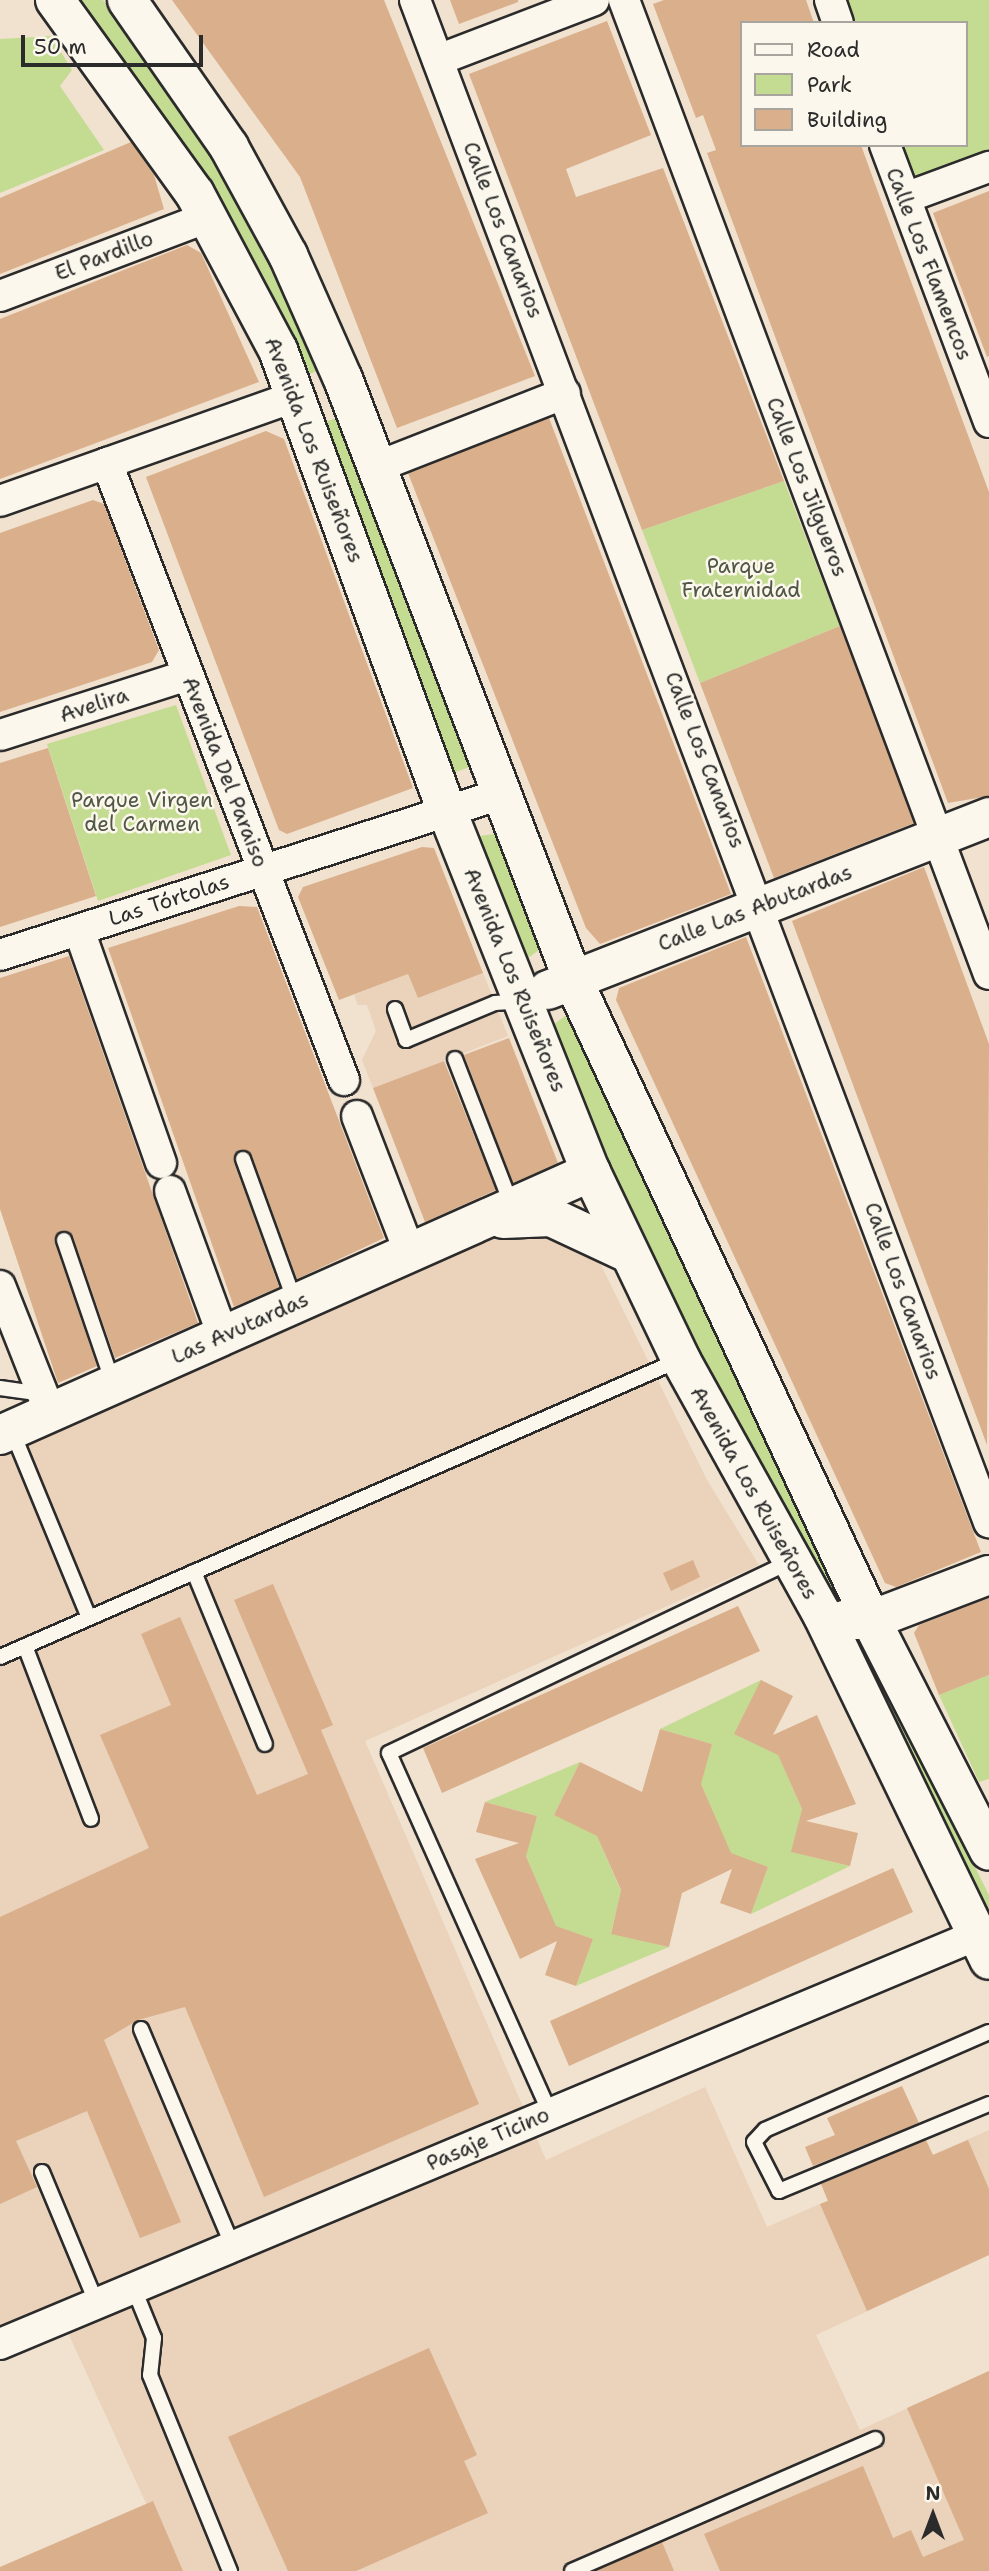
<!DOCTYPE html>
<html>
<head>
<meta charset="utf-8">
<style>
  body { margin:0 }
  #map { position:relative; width:989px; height:2571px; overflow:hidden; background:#f1e1cf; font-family:"Shantell Sans",sans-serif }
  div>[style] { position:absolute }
  .built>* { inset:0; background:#ead2bb }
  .green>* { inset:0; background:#c4dc92 }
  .building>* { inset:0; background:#daaf8b }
  .roads { filter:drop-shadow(2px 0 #2b2b2b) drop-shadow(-2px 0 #2b2b2b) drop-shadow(0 2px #2b2b2b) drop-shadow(0 -2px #2b2b2b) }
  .lane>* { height:14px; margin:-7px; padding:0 7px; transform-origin:7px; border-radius:7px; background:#fbf7ec }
  .street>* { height:30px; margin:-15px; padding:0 15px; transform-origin:15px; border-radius:15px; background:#fbf7ec }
  .secondary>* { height:38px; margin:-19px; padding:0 19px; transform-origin:19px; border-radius:19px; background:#fbf7ec }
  span { translate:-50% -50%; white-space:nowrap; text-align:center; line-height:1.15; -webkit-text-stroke:5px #fbf7ec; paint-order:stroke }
  .street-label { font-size:21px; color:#2b2b2b }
  .park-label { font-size:21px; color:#515745 }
  .legend { position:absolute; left:740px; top:21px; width:228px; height:126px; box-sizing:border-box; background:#fbf7ec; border:2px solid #a8a59f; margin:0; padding:9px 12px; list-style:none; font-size:21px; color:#2b2b2b }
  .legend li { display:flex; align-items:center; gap:14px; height:35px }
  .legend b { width:35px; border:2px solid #a8a59f }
  .north { position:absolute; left:898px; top:2480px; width:70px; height:70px; -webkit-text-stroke:5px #fbf7ec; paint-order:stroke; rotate:0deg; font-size:19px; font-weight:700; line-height:28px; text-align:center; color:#2b2b2b }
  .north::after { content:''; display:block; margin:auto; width:24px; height:32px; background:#2b2b2b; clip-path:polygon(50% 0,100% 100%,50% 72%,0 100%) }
  .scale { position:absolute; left:21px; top:35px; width:182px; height:32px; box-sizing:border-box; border:4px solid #2b2b2b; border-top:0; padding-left:9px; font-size:21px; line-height:24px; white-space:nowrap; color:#2b2b2b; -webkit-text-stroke:5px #fbf7ec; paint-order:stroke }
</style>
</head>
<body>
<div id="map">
  <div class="built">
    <div style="clip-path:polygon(483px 973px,508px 1036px,373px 1088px,362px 1060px,376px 1031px,367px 1005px,358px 1005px,354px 995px,408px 974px,418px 998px)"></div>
    <div style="clip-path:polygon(528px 1234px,594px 1251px,707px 1480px,759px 1565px,365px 1741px,546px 2160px,705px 2087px,767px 2227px,989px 2130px,989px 2255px,816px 2335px,860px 2430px,989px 2371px,989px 2571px,177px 2571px,64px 2324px,0 2351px,0 1452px,479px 1238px)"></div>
  </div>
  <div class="green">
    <div style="clip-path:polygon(73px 0,103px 0,220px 168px,269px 251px,324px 369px,303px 376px)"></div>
    <div style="clip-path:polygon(841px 0,989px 0,989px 155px,912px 184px,897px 145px,966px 145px,966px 23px,849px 23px)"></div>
    <div style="clip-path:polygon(51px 36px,72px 70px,60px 86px,104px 150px,0 193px,0 39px)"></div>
    <div style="clip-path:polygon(337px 418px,470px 767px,447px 775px,318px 424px)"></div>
    <div style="clip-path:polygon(784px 481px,840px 626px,700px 683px,642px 530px)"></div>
    <div style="clip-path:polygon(176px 705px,231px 855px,98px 901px,47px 744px)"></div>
    <div style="clip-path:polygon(495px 834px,542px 948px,525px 960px,473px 843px,478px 836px)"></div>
    <div style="clip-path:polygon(569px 1013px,859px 1613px,841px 1608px,737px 1432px,647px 1251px,546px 1030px)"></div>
    <div style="clip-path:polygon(848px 1630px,857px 1631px,989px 1895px,989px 1929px)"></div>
    <div style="clip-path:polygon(989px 1675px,989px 1779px,979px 1782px,939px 1695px)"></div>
    <div style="clip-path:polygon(761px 1680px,776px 1750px,802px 1809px,792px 1852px,850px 1866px,751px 1914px,768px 1867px,731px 1855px,698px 1777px,712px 1744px,660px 1729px)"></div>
    <div style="clip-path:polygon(580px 1762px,554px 1815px,595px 1831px,621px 1891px,611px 1933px,669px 1947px,576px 1986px,593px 1939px,556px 1927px,524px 1851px,537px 1816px,485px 1802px)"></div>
  </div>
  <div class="building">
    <div style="clip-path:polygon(172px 0,384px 0,535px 376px,397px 428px,300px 177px)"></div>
    <div style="clip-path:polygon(450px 0,518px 0,518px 2px,459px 24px)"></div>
    <div style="clip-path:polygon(664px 0,806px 0,814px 23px,742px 23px,742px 145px,861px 145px,875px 184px,989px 492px,989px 796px,948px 803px,707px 153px,716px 150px,703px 115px,696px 118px,653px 4px)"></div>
    <div style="clip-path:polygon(607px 21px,651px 135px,566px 169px,576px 197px,663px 168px,784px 481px,642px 530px,469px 74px)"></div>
    <div style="clip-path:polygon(131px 142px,154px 175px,164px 209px,0 274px,0 198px)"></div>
    <div style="clip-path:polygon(989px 191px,989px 356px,987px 357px,933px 213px)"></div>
    <div style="clip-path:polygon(187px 245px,201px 253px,259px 382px,0 479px,0 319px)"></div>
    <div style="clip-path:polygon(549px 418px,731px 894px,600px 944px,586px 928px,408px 473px)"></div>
    <div style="clip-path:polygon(266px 431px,284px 439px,413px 788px,287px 834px,279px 830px,146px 477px)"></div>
    <div style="clip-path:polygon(93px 500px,104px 504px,159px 650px,152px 662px,0 712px,0 533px)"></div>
    <div style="clip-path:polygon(840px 626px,914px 823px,774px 878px,700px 683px)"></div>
    <div style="clip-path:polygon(48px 748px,96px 896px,0 927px,0 763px)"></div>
    <div style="clip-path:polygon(422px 847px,434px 848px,483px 973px,418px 998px,408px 974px,339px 1000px,298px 897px,303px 887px)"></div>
    <div style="clip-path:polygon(924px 867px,989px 1044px,987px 1445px,792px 921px)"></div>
    <div style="clip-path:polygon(239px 906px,257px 907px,384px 1238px,297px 1279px,252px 1156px,239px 1150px,234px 1162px,279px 1287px,234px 1307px,108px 948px)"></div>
    <div style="clip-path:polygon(746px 937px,981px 1552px,896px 1587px,885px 1583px,616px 1000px,619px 988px)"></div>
    <div style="clip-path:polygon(69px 956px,198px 1323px,115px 1358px,73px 1237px,60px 1231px,55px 1243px,97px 1366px,58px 1383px,0 1209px,0 978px)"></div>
    <div style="clip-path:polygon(509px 1038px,558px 1163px,513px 1183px,464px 1055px)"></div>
    <div style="clip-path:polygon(444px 1061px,496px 1190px,425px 1222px,373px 1088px)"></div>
    <div style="clip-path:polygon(693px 1560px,700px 1577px,671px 1591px,663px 1573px)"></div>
    <div style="clip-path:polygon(273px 1584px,333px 1725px,321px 1730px,479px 2104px,264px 2197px,185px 2007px,138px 2020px,104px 2040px,181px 2222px,140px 2238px,87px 2111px,16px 2141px,37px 2187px,0 2204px,0 1917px,149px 1848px,100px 1735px,171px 1705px,141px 1634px,180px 1617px,257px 1795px,308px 1774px,234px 1600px)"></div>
    <div style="clip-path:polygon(989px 1598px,989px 1675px,939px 1695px,914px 1633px,919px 1625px)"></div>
    <div style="clip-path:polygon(738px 1606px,760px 1651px,442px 1793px,423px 1748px)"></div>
    <div style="clip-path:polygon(761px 1680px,793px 1696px,773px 1735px,817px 1715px,856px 1804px,806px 1821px,858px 1833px,850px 1866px,791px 1852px,802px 1809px,778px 1755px,734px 1734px)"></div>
    <div style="clip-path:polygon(660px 1729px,712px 1744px,701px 1784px,731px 1853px,768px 1867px,751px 1914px,720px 1903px,732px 1869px,682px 1893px,669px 1947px,611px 1934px,621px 1890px,597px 1836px,554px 1815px,580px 1762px,642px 1792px)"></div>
    <div style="clip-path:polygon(485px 1802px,537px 1816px,526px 1856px,556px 1926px,593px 1939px,576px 1986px,545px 1975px,557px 1941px,520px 1959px,475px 1859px,519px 1843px,476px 1832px)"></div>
    <div style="clip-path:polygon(893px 1868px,913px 1912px,569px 2066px,550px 2021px)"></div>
    <div style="clip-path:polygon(902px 2086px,919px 2123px,813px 2166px,805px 2147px,835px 2135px,827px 2118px)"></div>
    <div style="clip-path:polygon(926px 2140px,933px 2155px,968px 2140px,989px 2189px,989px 2255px,867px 2311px,820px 2204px,828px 2201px,821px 2184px)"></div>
    <div style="clip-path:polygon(429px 2348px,477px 2455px,464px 2461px,488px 2513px,356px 2571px,288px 2571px,228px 2437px)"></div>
    <div style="clip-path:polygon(989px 2371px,989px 2571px,720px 2571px,704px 2534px,863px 2466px,893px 2538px,911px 2530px,923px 2557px,964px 2540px,907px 2408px)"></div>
    <div style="clip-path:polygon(153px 2501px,183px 2571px,0 2571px,0 2567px)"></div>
    <div style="clip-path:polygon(662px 2542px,674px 2571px,596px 2571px)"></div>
  </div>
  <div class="roads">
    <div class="lane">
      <div style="left:395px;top:1009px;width:33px;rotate:70deg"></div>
      <div style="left:406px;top:1040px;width:96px;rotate:-22.6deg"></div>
      <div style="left:495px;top:1003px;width:26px;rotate:-4deg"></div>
      <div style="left:455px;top:1059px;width:158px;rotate:68.8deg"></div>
      <div style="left:243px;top:1159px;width:152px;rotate:70deg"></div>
      <div style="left:64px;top:1240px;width:151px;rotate:71.1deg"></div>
      <div style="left:0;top:1388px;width:42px;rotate:8.1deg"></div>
      <div style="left:12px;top:1431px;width:202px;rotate:67.6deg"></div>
      <div style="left:194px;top:1572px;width:186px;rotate:67.6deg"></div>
      <div style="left:25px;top:1646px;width:185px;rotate:69.1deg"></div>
      <div style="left:0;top:1657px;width:741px;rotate:-23.62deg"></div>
      <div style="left:141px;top:2029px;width:237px;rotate:67.1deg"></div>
      <div style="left:989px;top:2032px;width:244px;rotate:156.4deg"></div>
      <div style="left:765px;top:2130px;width:16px;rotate:133deg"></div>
      <div style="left:754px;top:2142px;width:55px;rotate:63deg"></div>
      <div style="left:779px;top:2191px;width:227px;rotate:-22.5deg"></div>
      <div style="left:550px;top:2113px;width:394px;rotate:-114.1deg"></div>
      <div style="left:389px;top:1753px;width:444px;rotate:-25.5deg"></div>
      <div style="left:42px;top:2172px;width:143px;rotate:67.4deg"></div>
      <div style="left:134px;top:2289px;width:53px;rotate:67.8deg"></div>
      <div style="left:154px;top:2338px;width:37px;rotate:96deg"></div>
      <div style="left:150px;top:2375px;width:212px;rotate:67.8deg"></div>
      <div style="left:572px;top:2571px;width:331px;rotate:-23.5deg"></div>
    </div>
    <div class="street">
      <div style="left:415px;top:0;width:1627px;rotate:69.34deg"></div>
      <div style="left:624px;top:0;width:1040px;rotate:69.46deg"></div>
      <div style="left:830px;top:0;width:24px;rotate:71deg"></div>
      <div style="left:438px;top:60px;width:167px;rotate:-21deg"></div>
      <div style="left:885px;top:145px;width:296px;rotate:69.4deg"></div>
      <div style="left:905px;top:198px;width:90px;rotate:-20.3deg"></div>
      <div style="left:0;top:296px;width:222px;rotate:-20.8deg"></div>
      <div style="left:107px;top:463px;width:661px;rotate:68.99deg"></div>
      <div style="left:374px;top:468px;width:205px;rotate:-21.4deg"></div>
      <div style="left:0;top:501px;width:315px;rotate:-19.5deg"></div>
      <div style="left:0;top:735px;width:197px;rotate:-17.7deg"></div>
      <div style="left:79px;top:930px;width:247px;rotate:70.6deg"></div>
      <div style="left:0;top:955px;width:523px;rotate:-17.81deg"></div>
      <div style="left:357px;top:1116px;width:147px;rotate:68.9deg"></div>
      <div style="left:170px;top:1191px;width:154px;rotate:69.9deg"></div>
      <div style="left:0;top:1286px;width:136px;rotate:68.4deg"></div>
      <div style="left:0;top:2344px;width:1059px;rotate:-22.72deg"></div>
    </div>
    <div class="secondary">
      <div style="left:55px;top:0;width:239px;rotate:54.2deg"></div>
      <div style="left:195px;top:194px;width:177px;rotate:62deg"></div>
      <div style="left:278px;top:350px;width:491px;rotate:69.9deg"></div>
      <div style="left:447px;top:811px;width:389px;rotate:68.3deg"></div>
      <div style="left:591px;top:1172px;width:208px;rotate:64.4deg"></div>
      <div style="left:681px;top:1360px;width:291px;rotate:61deg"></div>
      <div style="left:822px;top:1614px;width:384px;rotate:64.2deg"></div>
      <div style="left:127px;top:0;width:179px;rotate:55.2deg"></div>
      <div style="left:229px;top:147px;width:123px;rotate:61.4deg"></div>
      <div style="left:288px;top:255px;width:136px;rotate:66.1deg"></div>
      <div style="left:343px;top:379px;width:644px;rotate:69.06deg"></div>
      <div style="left:573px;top:980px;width:706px;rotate:65.03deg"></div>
      <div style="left:871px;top:1620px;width:259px;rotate:62.9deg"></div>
      <div style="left:548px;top:990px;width:474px;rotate:-21.4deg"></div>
      <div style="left:503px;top:1219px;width:48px;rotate:-2.4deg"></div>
      <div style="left:551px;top:1217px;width:85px;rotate:25.1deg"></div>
      <div style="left:0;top:1435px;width:647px;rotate:-23.99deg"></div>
      <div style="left:844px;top:1620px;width:27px"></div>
      <div style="left:871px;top:1620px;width:126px;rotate:-20.9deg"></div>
    </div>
  </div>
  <div class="street-label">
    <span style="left:503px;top:230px;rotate:69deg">Calle Los Canarios</span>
    <span style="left:104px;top:256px;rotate:-21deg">El Pardillo</span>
    <span style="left:929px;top:264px;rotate:69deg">Calle Los Flamencos</span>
    <span style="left:314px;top:450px;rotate:69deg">Avenida Los Ruiseñores</span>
    <span style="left:807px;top:487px;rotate:69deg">Calle Los Jilgueros</span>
    <span style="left:94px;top:705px;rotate:-18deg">Avelira</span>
    <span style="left:705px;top:760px;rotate:69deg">Calle Los Canarios</span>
    <span style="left:225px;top:772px;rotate:69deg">Avenida Del Paraiso</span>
    <span style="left:169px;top:900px;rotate:-18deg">Las Tórtolas</span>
    <span style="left:755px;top:908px;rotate:-21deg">Calle Las Abutardas</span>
    <span style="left:515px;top:980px;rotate:68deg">Avenida Los Ruiseñores</span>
    <span style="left:903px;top:1291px;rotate:70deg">Calle Los Canarios</span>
    <span style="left:240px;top:1328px;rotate:-24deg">Las Avutardas</span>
    <span style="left:754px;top:1493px;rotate:61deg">Avenida Los Ruiseñores</span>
    <span style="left:488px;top:2139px;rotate:-23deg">Pasaje Ticino</span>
  </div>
  <div class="park-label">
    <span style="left:741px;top:578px">Parque<br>Fraternidad</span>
    <span style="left:142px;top:812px">Parque Virgen<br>del Carmen</span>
  </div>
  <ul class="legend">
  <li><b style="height:9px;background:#fbf7ec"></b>Road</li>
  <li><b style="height:19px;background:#c4dc92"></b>Park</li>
  <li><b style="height:19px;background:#daaf8b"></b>Building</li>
  </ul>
  <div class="north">N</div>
  <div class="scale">50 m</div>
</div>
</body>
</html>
